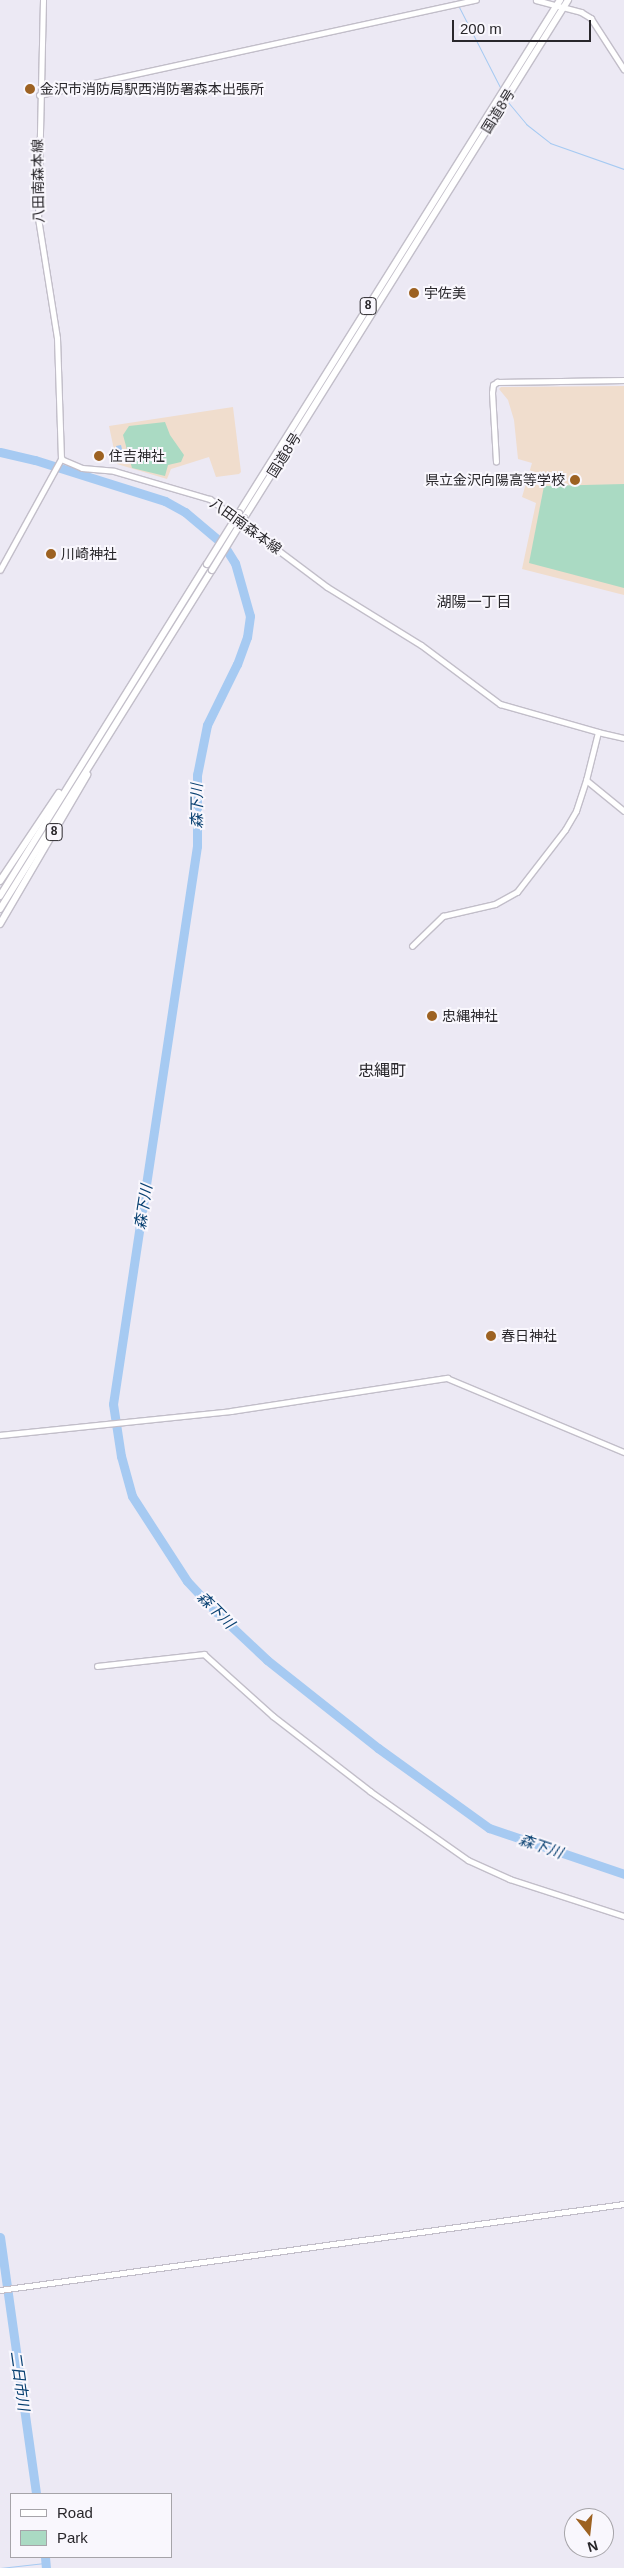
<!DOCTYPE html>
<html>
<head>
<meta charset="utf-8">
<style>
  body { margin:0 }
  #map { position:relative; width:624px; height:2568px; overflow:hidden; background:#ece9f4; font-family:Arial,"Noto Sans JP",sans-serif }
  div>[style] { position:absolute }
  .education>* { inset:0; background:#f0ddcd }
  .green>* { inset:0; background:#aadac3 }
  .water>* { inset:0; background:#a6caf2 }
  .stream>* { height:1px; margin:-0.5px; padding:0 0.5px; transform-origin:0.5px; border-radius:0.5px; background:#a6caf2 }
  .river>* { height:9px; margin:-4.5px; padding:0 4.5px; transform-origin:4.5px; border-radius:4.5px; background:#a6caf2 }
  .roads { filter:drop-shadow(1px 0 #c2bec9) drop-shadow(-1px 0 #c2bec9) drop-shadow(0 1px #c2bec9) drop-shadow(0 -1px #c2bec9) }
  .tertiary>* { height:4.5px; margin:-2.25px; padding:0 2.25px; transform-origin:2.25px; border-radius:2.25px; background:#fff }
  .secondary>* { height:5px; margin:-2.5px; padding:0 2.5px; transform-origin:2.5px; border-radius:2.5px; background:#fff }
  .trunk>* { height:6px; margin:-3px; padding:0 3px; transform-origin:3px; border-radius:3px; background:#fff }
  .bridges { filter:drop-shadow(1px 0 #c2bec9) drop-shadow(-1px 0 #c2bec9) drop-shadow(0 1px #c2bec9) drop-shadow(0 -1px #c2bec9) }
  .trunk-bridge>* { height:6px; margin:-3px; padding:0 3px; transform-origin:3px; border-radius:3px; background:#fff }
  .dots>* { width:14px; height:14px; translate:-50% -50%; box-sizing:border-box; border:2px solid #f9f7fd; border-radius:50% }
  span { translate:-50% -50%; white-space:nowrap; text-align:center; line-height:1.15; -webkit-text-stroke:4px #f9f7fd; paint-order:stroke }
  .shield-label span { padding:1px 4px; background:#f9f7fd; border:1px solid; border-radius:4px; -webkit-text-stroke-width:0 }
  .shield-label { font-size:12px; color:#29272b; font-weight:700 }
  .poi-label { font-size:14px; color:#29272b }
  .left { translate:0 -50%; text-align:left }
  .right { translate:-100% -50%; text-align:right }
  .street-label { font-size:14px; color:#29272b }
  .neighbourhood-label { font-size:15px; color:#29272b }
  .water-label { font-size:15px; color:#084071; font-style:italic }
  .quarter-label { font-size:16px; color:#29272b }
  .legend { position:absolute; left:10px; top:2493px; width:162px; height:65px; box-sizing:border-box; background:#f9f7fd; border:1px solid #a6a4a9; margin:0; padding:6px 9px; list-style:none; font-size:15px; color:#29272b }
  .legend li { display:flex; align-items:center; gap:10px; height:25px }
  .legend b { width:25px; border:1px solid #a6a4a9 }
  .north { position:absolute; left:564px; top:2508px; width:50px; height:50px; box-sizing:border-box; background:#f9f7fd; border:1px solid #a6a4a9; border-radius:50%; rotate:164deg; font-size:14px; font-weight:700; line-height:20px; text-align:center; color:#29272b }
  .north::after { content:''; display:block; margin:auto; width:18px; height:22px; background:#9d6222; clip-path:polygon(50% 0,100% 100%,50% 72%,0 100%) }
  .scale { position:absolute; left:452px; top:20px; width:139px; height:22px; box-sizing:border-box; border:2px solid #29272b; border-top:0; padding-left:6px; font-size:15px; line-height:18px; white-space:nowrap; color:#29272b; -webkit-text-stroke:4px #f9f7fd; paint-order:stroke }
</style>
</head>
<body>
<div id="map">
  <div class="education">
    <div style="clip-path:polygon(624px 386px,624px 595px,522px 569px,536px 503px,522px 497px,532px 463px,518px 459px,514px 420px,508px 400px,499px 389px,501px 387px)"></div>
    <div style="clip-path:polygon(233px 407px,241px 472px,239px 474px,216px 477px,209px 457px,171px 469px,167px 479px,117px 464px,109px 426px)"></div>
  </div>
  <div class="green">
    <div style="clip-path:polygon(165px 422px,170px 435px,184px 455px,181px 462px,168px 465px,165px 476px,132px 468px,123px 435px,129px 426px)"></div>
    <div style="clip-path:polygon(624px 484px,624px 588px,529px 563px,544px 486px)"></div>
  </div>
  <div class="water">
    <div style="clip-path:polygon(121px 445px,125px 461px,119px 462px,116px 446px)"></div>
  </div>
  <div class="stream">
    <div style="left:458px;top:5px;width:94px;rotate:62.9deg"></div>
    <div style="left:507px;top:101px;width:30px;rotate:50deg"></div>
    <div style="left:526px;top:124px;width:31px;rotate:38deg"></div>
    <div style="left:550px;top:143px;width:78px;rotate:19.4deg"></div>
    <div style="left:0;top:2568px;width:45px;rotate:-6.3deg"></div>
  </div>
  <div class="river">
    <div style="left:0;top:452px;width:36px;rotate:13deg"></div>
    <div style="left:35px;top:460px;width:136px;rotate:17.5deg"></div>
    <div style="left:165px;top:501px;width:23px;rotate:29deg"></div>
    <div style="left:185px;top:512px;width:50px;rotate:40.1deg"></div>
    <div style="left:223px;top:544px;width:22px;rotate:58deg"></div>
    <div style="left:235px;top:563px;width:55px;rotate:74.2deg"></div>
    <div style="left:250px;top:616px;width:21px;rotate:98deg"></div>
    <div style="left:247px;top:637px;width:29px;rotate:110deg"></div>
    <div style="left:237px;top:664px;width:68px;rotate:116.2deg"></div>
    <div style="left:207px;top:725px;width:51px;rotate:101.3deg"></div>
    <div style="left:197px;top:775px;width:71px;rotate:90deg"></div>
    <div style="left:197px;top:846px;width:564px;rotate:98.56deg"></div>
    <div style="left:113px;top:1404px;width:53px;rotate:81.3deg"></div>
    <div style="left:121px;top:1456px;width:41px;rotate:74.6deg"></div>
    <div style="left:132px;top:1496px;width:101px;rotate:57.1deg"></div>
    <div style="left:187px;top:1581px;width:40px;rotate:47deg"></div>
    <div style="left:214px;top:1610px;width:73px;rotate:43.3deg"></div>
    <div style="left:267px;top:1660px;width:142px;rotate:38.4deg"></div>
    <div style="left:378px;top:1748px;width:137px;rotate:35.8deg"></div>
    <div style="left:489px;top:1828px;width:143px;rotate:18.8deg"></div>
    <div style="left:0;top:2237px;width:260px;rotate:82deg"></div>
    <div style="left:45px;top:2557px;width:11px;rotate:85deg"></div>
  </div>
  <div class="roads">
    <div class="tertiary">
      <div style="left:536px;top:0;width:47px;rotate:14.9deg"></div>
      <div style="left:581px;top:12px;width:12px;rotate:31deg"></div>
      <div style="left:591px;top:18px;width:61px;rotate:57.1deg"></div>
      <div style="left:39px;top:95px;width:447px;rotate:-12.3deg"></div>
      <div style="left:496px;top:462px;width:69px;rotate:-93.3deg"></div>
      <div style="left:492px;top:393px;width:8px;rotate:-83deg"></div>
      <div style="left:493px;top:385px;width:5px;rotate:-37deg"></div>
      <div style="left:497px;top:382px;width:127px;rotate:-0.9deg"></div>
      <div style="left:0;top:570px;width:127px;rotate:-61.2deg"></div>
      <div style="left:598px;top:732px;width:27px;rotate:13deg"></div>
      <div style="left:412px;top:946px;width:43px;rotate:-44.1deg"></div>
      <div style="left:443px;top:916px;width:53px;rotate:-13deg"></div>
      <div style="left:495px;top:904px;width:25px;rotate:-29deg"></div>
      <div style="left:517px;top:892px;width:78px;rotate:-52.3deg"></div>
      <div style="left:565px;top:830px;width:22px;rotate:-60deg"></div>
      <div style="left:576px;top:811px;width:33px;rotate:-72deg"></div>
      <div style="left:0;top:1435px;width:232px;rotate:-5.9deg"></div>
      <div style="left:231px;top:1411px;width:219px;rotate:-8.7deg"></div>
      <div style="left:447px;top:1378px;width:192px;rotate:22.7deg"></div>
      <div style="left:97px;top:1666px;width:108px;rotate:-6.4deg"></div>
      <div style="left:204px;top:1654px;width:93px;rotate:41.9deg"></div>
      <div style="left:273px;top:1716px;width:123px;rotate:37.7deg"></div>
      <div style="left:370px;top:1791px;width:120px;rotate:35.1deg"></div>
      <div style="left:468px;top:1860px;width:46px;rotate:24.3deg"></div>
      <div style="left:510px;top:1879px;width:120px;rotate:18deg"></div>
      <div style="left:0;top:2290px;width:630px;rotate:-7.85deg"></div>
    </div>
    <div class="secondary">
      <div style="left:43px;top:0;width:218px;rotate:91.3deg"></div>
      <div style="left:38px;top:218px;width:121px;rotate:81deg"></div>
      <div style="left:57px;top:338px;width:121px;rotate:88.1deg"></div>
      <div style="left:61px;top:459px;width:23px;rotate:23deg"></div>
      <div style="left:82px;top:468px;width:32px;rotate:5deg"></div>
      <div style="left:114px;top:471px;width:100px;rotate:16.3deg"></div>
      <div style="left:210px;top:499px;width:146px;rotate:36.9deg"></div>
      <div style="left:327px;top:587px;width:110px;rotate:31.7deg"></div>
      <div style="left:421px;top:645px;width:99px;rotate:36.8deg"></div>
      <div style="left:500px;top:704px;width:102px;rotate:15.9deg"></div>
      <div style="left:598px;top:732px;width:49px;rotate:104deg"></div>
      <div style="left:586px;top:780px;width:49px;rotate:39.2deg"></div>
    </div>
    <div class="trunk">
      <div style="left:239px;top:513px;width:605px;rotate:-57.96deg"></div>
      <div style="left:244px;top:518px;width:611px;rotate:-57.97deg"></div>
      <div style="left:0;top:881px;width:106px;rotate:-56.2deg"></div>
      <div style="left:0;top:896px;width:391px;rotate:-58.1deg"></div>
      <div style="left:0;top:909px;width:400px;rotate:-58deg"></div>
      <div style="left:0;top:924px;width:173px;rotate:-59.7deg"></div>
    </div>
  </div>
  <div class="bridges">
    <div class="trunk-bridge">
      <div style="left:207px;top:564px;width:60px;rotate:-57.9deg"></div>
      <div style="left:212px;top:570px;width:61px;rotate:-58.4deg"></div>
    </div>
  </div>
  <div class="dots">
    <div style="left:30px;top:89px;background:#9d6222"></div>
    <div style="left:414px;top:293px;background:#9d6222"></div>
    <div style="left:99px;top:456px;background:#9d6222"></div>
    <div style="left:575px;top:480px;background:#9d6222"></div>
    <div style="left:51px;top:554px;background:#9d6222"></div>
    <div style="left:432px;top:1016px;background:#9d6222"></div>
    <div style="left:491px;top:1336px;background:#9d6222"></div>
  </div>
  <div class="shield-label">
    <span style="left:368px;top:306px">8</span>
    <span style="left:54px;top:832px">8</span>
  </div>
  <div class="poi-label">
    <span class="left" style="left:40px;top:89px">金沢市消防局駅西消防署森本出張所</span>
    <span class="left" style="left:424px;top:293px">宇佐美</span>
    <span class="left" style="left:109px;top:456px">住吉神社</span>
    <span class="right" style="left:565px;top:480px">県立金沢向陽高等学校</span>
    <span class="left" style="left:61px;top:554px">川崎神社</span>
    <span class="left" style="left:442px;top:1016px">忠縄神社</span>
    <span class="left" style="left:501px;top:1336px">春日神社</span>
  </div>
  <div class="street-label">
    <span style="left:498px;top:111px;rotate:-58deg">国道8号</span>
    <span style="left:38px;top:181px;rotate:-91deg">八田南森本線</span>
    <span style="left:284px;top:455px;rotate:-58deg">国道8号</span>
    <span style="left:246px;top:526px;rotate:36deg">八田南森本線</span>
  </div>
  <div class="neighbourhood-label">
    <span style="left:474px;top:602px">湖陽一丁目</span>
  </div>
  <div class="water-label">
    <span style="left:197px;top:806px;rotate:-90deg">森下川</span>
    <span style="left:143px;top:1207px;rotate:-81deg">森下川</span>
    <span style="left:216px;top:1610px;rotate:45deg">森下川</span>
    <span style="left:541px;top:1846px;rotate:19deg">森下川</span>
    <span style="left:20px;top:2381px;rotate:82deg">二日市川</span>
  </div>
  <div class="quarter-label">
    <span style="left:382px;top:1071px">忠縄町</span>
  </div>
  <ul class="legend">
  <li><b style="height:6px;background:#fff"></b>Road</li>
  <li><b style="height:14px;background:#aadac3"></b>Park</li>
  </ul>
  <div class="north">N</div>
  <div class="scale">200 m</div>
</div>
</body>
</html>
